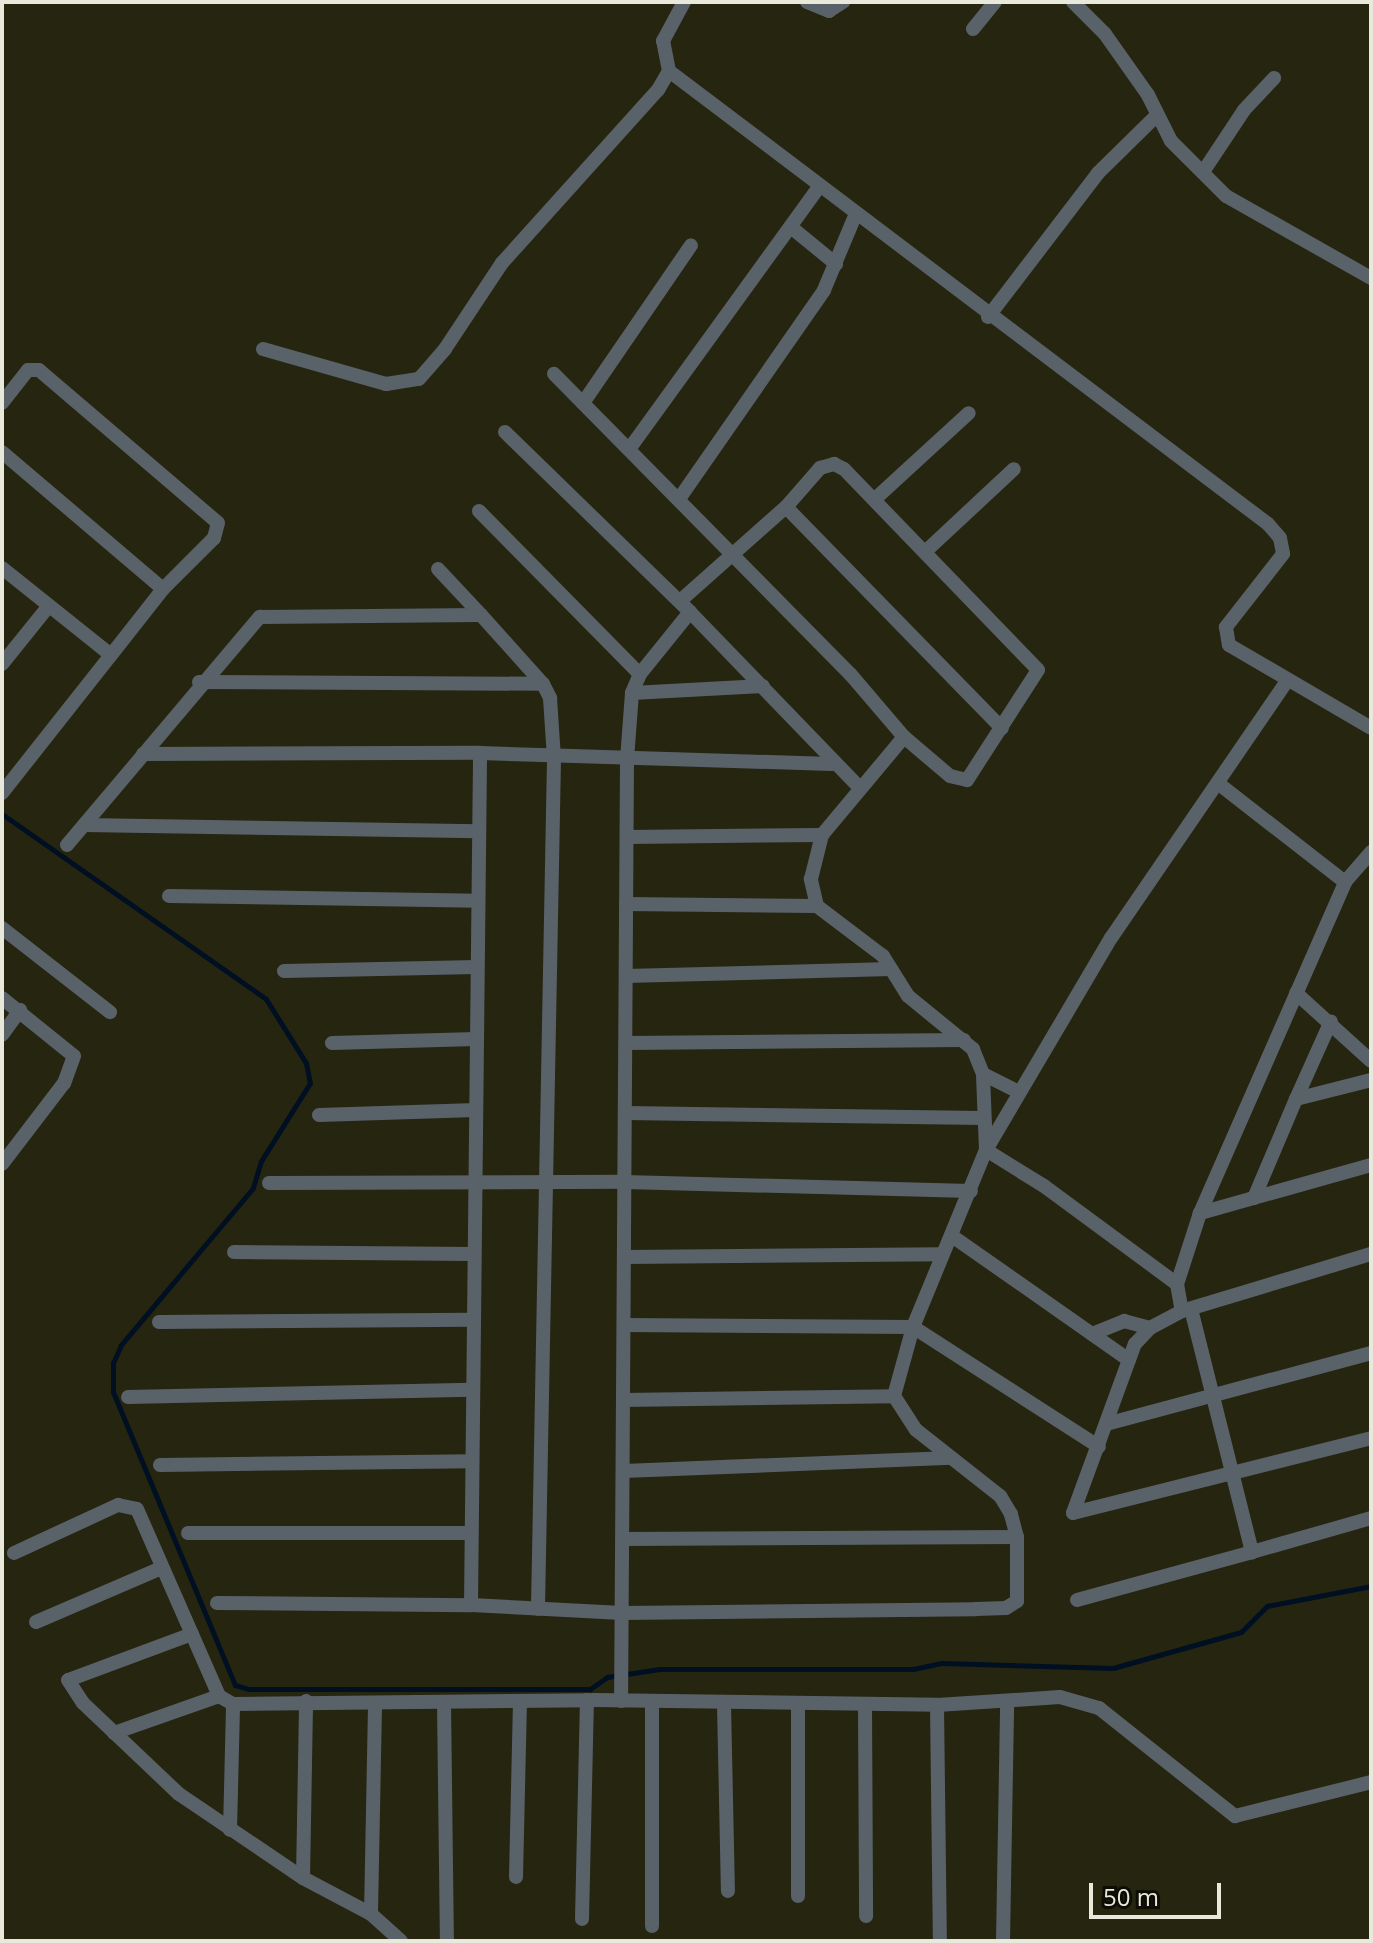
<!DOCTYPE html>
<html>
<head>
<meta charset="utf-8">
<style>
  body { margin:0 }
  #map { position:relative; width:1373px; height:1943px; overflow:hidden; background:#252510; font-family:"Open Sans",sans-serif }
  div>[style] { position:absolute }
  .stream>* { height:5px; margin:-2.5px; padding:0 2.5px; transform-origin:2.5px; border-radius:2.5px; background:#001022 }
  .minor>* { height:14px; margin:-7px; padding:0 7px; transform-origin:7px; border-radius:7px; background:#596269 }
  span { translate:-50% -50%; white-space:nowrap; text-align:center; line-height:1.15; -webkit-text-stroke:8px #0e0d05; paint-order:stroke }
  .frame { position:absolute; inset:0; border:4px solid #e8e8db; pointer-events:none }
  .scale { position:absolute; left:1089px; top:1883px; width:132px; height:36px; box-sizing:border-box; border:4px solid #e8e8db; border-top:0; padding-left:10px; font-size:24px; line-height:28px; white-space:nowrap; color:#e8e8db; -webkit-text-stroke:6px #0e0d05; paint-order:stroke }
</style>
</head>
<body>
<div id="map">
  <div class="stream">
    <div style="left:2px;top:814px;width:322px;rotate:35deg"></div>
    <div style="left:266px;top:999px;width:75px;rotate:58deg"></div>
    <div style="left:306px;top:1063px;width:20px;rotate:79deg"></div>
    <div style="left:310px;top:1083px;width:92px;rotate:122.1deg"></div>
    <div style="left:261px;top:1161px;width:28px;rotate:107deg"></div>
    <div style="left:253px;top:1188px;width:205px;rotate:130.1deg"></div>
    <div style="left:121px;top:1345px;width:20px;rotate:114deg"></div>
    <div style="left:113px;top:1363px;width:29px;rotate:90deg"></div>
    <div style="left:113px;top:1392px;width:317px;rotate:67.4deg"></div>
    <div style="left:235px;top:1685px;width:15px;rotate:16deg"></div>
    <div style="left:249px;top:1689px;width:341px"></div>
    <div style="left:590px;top:1689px;width:21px;rotate:-35deg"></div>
    <div style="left:607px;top:1677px;width:53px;rotate:-8.7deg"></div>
    <div style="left:659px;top:1669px;width:254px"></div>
    <div style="left:913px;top:1669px;width:30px;rotate:-12deg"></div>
    <div style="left:942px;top:1663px;width:171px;rotate:1.7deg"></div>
    <div style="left:1113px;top:1668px;width:133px;rotate:-15.7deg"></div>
    <div style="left:1241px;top:1632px;width:37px;rotate:-45deg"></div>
    <div style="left:1267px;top:1606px;width:106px;rotate:-10.9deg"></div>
  </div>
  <div class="minor">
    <div style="left:807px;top:2px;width:24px;rotate:22deg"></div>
    <div style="left:829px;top:11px;width:17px;rotate:-33deg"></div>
    <div style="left:1073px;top:2px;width:45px;rotate:45deg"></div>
    <div style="left:1105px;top:34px;width:75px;rotate:54.8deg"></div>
    <div style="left:1148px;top:95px;width:51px;rotate:63.4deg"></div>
    <div style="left:1171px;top:141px;width:78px;rotate:45deg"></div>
    <div style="left:1226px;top:196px;width:167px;rotate:29.5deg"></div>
    <div style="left:973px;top:29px;width:35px;rotate:-51deg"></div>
    <div style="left:669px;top:71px;width:751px;rotate:37.1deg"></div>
    <div style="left:1268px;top:524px;width:18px;rotate:49deg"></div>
    <div style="left:1280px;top:538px;width:16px;rotate:79deg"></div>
    <div style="left:1283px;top:554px;width:93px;rotate:128deg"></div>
    <div style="left:1226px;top:627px;width:18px;rotate:81deg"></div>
    <div style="left:1229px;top:645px;width:164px;rotate:30.3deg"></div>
    <div style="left:1203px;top:172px;width:74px;rotate:-56.5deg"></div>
    <div style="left:1244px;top:110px;width:44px;rotate:-46.8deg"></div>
    <div style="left:792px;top:228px;width:57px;rotate:39.3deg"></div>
    <div style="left:988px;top:317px;width:181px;rotate:-52.6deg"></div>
    <div style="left:1098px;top:173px;width:80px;rotate:-44.5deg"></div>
    <div style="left:263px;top:349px;width:128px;rotate:15.9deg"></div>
    <div style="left:386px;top:384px;width:33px;rotate:-9deg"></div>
    <div style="left:419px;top:379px;width:40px;rotate:-49deg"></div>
    <div style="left:445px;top:349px;width:103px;rotate:-56.5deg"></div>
    <div style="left:502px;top:263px;width:233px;rotate:-48deg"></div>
    <div style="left:658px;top:90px;width:22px;rotate:-60deg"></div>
    <div style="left:669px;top:71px;width:31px;rotate:-101deg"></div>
    <div style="left:663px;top:41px;width:44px;rotate:-61.7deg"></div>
    <div style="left:2px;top:403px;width:42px;rotate:-51.8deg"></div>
    <div style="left:28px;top:370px;width:11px"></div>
    <div style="left:39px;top:370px;width:235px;rotate:40.5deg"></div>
    <div style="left:218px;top:523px;width:16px;rotate:105deg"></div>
    <div style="left:214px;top:538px;width:72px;rotate:135deg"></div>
    <div style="left:163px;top:589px;width:84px;rotate:128.2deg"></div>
    <div style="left:583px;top:403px;width:191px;rotate:-55.6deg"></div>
    <div style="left:505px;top:432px;width:258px;rotate:44.2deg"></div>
    <div style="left:690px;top:612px;width:80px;rotate:128.9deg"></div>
    <div style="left:640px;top:674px;width:21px;rotate:113deg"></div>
    <div style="left:632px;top:693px;width:66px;rotate:94.3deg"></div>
    <div style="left:627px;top:759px;width:942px;rotate:90.36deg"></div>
    <div style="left:630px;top:448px;width:322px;rotate:-54.1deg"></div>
    <div style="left:2px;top:452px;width:211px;rotate:40.4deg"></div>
    <div style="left:679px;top:499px;width:254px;rotate:-55.2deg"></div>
    <div style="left:824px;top:290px;width:80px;rotate:-67.3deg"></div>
    <div style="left:875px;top:499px;width:127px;rotate:-42.5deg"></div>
    <div style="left:786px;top:507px;width:309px;rotate:45.7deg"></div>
    <div style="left:479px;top:511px;width:229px;rotate:45.4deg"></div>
    <div style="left:926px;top:551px;width:120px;rotate:-43deg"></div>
    <div style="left:2px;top:568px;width:139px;rotate:38.6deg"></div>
    <div style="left:111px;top:655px;width:176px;rotate:128.3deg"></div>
    <div style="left:438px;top:569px;width:63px;rotate:46.9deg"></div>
    <div style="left:680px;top:601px;width:142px;rotate:-41.6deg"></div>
    <div style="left:786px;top:507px;width:52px;rotate:-48.9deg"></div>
    <div style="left:820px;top:468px;width:15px;rotate:-16deg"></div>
    <div style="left:834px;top:464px;width:11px;rotate:27deg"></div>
    <div style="left:844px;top:469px;width:279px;rotate:46deg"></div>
    <div style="left:1038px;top:670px;width:131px;rotate:122.8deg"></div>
    <div style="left:967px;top:780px;width:17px;rotate:-167deg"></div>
    <div style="left:950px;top:776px;width:60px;rotate:-139.7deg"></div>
    <div style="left:690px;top:612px;width:242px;rotate:46deg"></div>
    <div style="left:2px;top:664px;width:73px;rotate:-51.1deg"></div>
    <div style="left:199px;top:682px;width:344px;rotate:0.3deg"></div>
    <div style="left:632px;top:693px;width:131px;rotate:-3.1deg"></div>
    <div style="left:143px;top:754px;width:337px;rotate:-0.2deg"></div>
    <div style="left:480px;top:753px;width:352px;rotate:1.8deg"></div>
    <div style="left:1219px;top:784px;width:160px;rotate:37.9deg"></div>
    <div style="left:84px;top:825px;width:395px;rotate:0.9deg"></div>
    <div style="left:627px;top:837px;width:195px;rotate:-0.6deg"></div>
    <div style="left:67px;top:845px;width:299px;rotate:-49.8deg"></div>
    <div style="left:260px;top:617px;width:221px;rotate:-0.5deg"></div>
    <div style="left:481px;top:615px;width:93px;rotate:48.1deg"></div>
    <div style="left:543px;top:684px;width:16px;rotate:63deg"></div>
    <div style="left:550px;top:698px;width:61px;rotate:86.2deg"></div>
    <div style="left:554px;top:759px;width:850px;rotate:91.08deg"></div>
    <div style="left:169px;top:896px;width:309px;rotate:0.9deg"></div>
    <div style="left:626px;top:904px;width:191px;rotate:0.6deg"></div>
    <div style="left:2px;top:928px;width:137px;rotate:37.9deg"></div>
    <div style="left:284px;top:971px;width:193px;rotate:-1.2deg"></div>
    <div style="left:626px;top:976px;width:265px;rotate:-1.5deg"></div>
    <div style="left:1296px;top:993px;width:101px;rotate:42.2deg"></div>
    <div style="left:2px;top:998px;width:92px;rotate:38.9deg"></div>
    <div style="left:74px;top:1056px;width:29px;rotate:110deg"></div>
    <div style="left:64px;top:1083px;width:102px;rotate:127.4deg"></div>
    <div style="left:2px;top:1035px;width:31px;rotate:-54deg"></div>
    <div style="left:332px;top:1043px;width:144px;rotate:-1.6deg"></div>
    <div style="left:626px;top:1043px;width:338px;rotate:-0.5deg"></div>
    <div style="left:983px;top:1074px;width:40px;rotate:26.6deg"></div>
    <div style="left:1296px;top:1099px;width:85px;rotate:-65.8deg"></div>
    <div style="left:625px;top:1113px;width:358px;rotate:0.8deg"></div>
    <div style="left:319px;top:1115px;width:157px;rotate:-1.8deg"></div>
    <div style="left:1371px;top:1165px;width:178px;rotate:164.3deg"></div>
    <div style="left:1200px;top:1213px;width:75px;rotate:107.9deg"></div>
    <div style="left:1177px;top:1284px;width:27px;rotate:80deg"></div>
    <div style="left:1182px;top:1311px;width:197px;rotate:-16.8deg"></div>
    <div style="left:269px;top:1183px;width:356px;rotate:-0.2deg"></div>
    <div style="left:625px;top:1182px;width:346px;rotate:1.5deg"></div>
    <div style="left:1254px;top:1198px;width:108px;rotate:-67deg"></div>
    <div style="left:1296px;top:1099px;width:77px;rotate:-14.2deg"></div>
    <div style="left:1200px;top:1213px;width:361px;rotate:-66.3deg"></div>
    <div style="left:1345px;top:882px;width:40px;rotate:-49deg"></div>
    <div style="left:952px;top:1236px;width:216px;rotate:35deg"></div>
    <div style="left:234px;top:1252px;width:240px;rotate:0.5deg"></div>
    <div style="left:624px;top:1257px;width:318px;rotate:-0.5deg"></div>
    <div style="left:1177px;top:1284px;width:165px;rotate:-143.6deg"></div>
    <div style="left:1044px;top:1186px;width:68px;rotate:-148.2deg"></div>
    <div style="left:986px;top:1150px;width:246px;rotate:-59.5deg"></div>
    <div style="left:1111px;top:938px;width:311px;rotate:-55.6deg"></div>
    <div style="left:1191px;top:1309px;width:251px;rotate:75.9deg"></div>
    <div style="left:1252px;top:1552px;width:124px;rotate:-15.9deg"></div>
    <div style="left:159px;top:1322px;width:314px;rotate:-0.4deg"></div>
    <div style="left:624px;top:1325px;width:289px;rotate:0.4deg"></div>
    <div style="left:913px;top:1327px;width:221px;rotate:32.8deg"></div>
    <div style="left:1092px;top:1334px;width:35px;rotate:-22deg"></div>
    <div style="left:1124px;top:1321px;width:27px;rotate:15deg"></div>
    <div style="left:128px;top:1397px;width:344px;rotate:-1.2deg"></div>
    <div style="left:624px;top:1400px;width:270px;rotate:-0.8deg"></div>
    <div style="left:1110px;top:1423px;width:270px;rotate:-15deg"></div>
    <div style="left:160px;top:1465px;width:312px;rotate:-0.7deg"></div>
    <div style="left:624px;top:1471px;width:327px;rotate:-2.3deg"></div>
    <div style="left:1073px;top:1513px;width:307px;rotate:-14.1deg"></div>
    <div style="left:1073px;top:1513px;width:180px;rotate:-69.9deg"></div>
    <div style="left:1135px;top:1344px;width:22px;rotate:-47deg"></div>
    <div style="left:1150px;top:1328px;width:36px;rotate:-28deg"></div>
    <div style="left:188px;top:1533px;width:283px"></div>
    <div style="left:623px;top:1539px;width:394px;rotate:-0.3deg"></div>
    <div style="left:14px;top:1553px;width:115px;rotate:-24.8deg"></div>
    <div style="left:118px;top:1505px;width:19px;rotate:12deg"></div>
    <div style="left:137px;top:1509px;width:204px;rotate:66.3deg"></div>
    <div style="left:219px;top:1696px;width:16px;rotate:30deg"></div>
    <div style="left:233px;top:1704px;width:361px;rotate:-0.6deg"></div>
    <div style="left:594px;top:1700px;width:343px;rotate:0.8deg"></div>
    <div style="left:937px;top:1705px;width:123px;rotate:-3.7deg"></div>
    <div style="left:1060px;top:1697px;width:41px;rotate:15.8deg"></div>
    <div style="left:1099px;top:1708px;width:174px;rotate:38.5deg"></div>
    <div style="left:1235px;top:1816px;width:140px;rotate:-14deg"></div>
    <div style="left:1077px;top:1600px;width:181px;rotate:-15.3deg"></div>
    <div style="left:217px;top:1603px;width:254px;rotate:0.5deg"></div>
    <div style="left:471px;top:1605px;width:151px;rotate:3deg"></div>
    <div style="left:622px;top:1613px;width:354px;rotate:-0.6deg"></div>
    <div style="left:976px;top:1609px;width:30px;rotate:-2deg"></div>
    <div style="left:1006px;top:1608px;width:13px;rotate:-32deg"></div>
    <div style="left:1017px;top:1601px;width:64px;rotate:-90deg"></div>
    <div style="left:1017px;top:1537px;width:24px;rotate:-105deg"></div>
    <div style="left:1011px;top:1514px;width:21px;rotate:-121deg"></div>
    <div style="left:1000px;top:1496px;width:107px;rotate:-141.8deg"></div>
    <div style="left:916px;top:1430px;width:40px;rotate:-122.9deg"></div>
    <div style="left:894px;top:1396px;width:72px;rotate:-74.6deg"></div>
    <div style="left:913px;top:1327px;width:191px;rotate:-67.6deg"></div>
    <div style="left:986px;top:1150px;width:76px;rotate:-92.3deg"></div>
    <div style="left:983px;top:1074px;width:27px;rotate:-112deg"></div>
    <div style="left:973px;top:1049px;width:84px;rotate:-140.8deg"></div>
    <div style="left:908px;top:996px;width:47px;rotate:-122deg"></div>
    <div style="left:883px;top:956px;width:83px;rotate:-142.9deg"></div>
    <div style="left:817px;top:906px;width:28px;rotate:-103deg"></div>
    <div style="left:811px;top:879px;width:45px;rotate:-76deg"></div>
    <div style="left:822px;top:835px;width:128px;rotate:-50.1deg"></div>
    <div style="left:904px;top:737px;width:82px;rotate:-130.5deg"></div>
    <div style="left:851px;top:675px;width:423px;rotate:-134.6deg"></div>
    <div style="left:471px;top:1605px;width:852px;rotate:-89.39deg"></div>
    <div style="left:36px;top:1622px;width:134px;rotate:-23.3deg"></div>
    <div style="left:192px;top:1634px;width:132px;rotate:159.6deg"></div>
    <div style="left:68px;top:1680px;width:27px;rotate:57deg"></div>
    <div style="left:83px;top:1703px;width:132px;rotate:43.5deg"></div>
    <div style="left:179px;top:1794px;width:150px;rotate:34.1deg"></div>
    <div style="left:303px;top:1878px;width:77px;rotate:27.9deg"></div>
    <div style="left:371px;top:1914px;width:40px;rotate:42deg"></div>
    <div style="left:652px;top:1701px;width:225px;rotate:90deg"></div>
    <div style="left:444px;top:1702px;width:239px;rotate:89.3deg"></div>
    <div style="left:724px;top:1704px;width:187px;rotate:88.8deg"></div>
    <div style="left:798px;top:1704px;width:192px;rotate:90deg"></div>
    <div style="left:865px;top:1705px;width:211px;rotate:89.7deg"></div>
    <div style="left:937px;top:1705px;width:236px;rotate:89.3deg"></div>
    <div style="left:114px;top:1733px;width:111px;rotate:-19.4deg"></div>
    <div style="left:230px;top:1830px;width:126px;rotate:-88.6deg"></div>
    <div style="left:516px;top:1877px;width:176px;rotate:-88.7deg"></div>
    <div style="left:303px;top:1878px;width:177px;rotate:-89deg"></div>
    <div style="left:371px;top:1914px;width:211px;rotate:-88.9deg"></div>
    <div style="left:582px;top:1919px;width:219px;rotate:-88.7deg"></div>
    <div style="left:1003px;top:1941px;width:239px;rotate:-89deg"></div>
  </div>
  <div class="frame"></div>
  <div class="scale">50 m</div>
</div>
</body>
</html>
